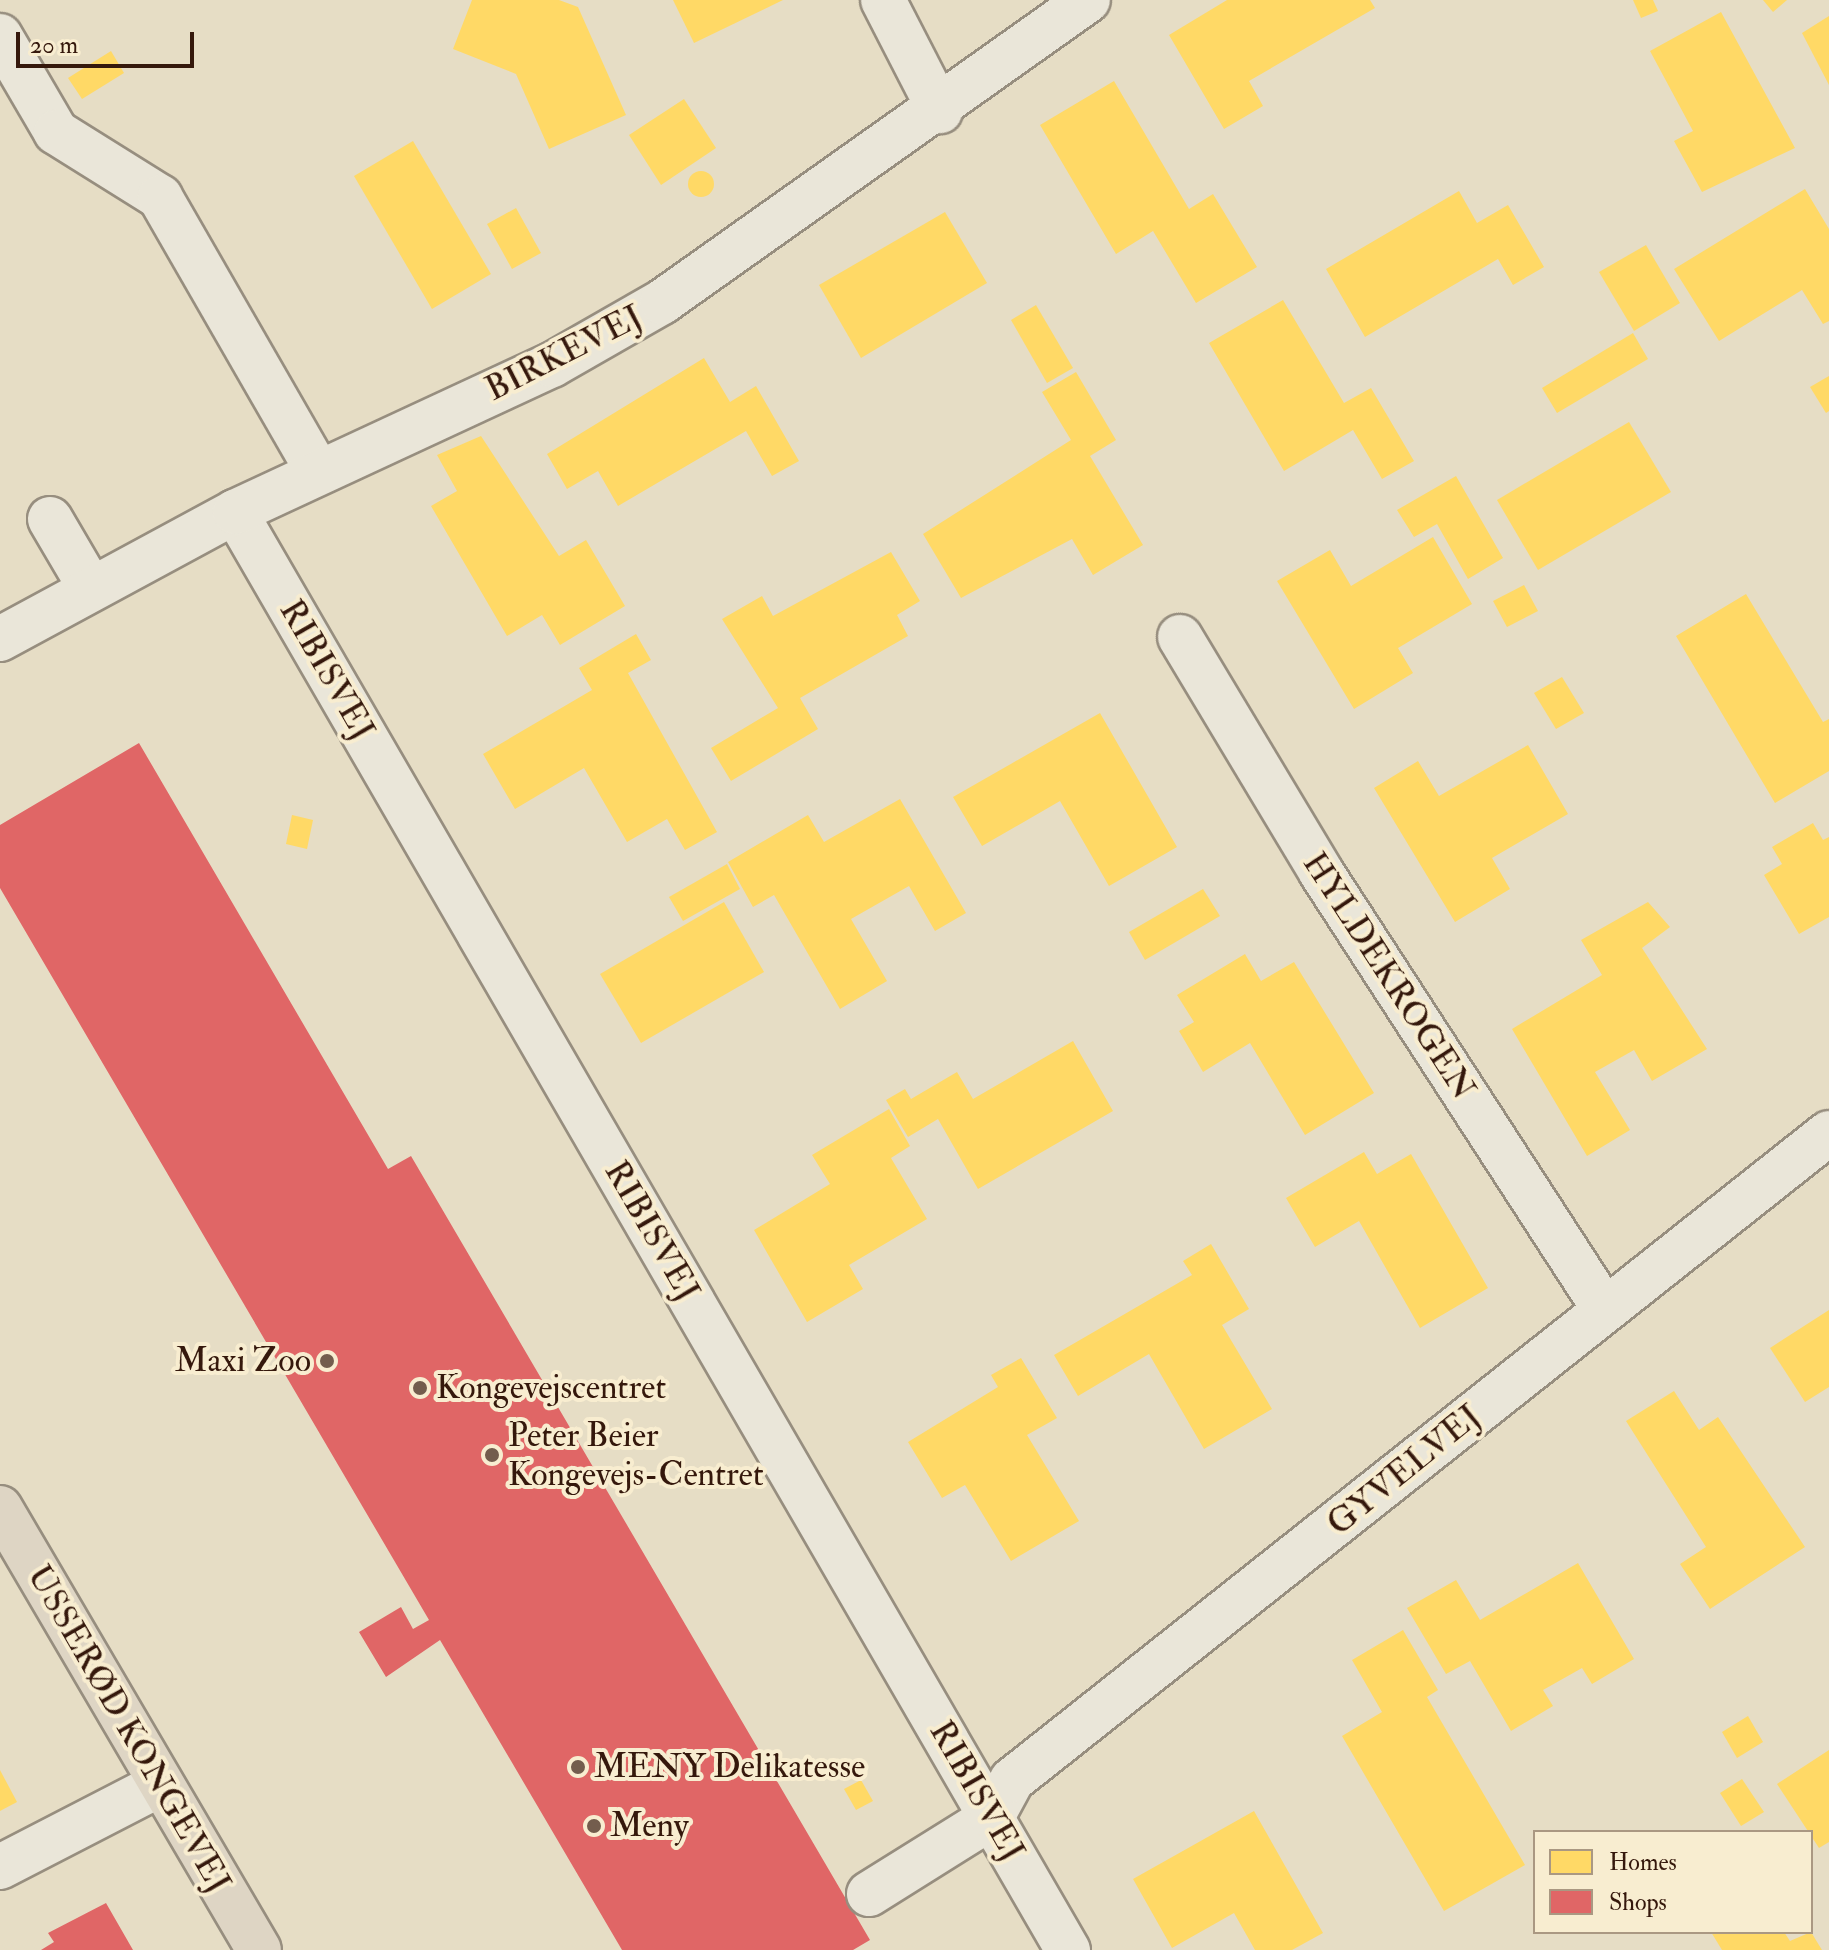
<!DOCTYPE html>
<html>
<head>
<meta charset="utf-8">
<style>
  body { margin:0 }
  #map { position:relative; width:1829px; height:1950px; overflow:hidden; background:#e6ddc5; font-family:"IM FELL Double Pica",serif }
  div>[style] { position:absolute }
  .homes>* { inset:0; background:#ffd966 }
  .round { border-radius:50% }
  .shops>* { inset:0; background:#e06666 }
  .roads { filter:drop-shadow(2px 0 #978e7f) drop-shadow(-2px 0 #978e7f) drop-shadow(0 2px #978e7f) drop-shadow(0 -2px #978e7f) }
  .minor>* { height:44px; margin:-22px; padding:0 22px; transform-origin:22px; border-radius:22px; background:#eae6d9 }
  .major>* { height:44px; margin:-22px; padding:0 22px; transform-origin:22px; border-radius:22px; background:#ded5c4 }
  .dots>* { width:22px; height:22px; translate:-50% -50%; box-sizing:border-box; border:4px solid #f8edd0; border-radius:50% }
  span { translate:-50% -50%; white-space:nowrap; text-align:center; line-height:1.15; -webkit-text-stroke:8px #f8edd0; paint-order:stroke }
  .street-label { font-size:34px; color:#35180c }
  .poi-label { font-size:34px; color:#35180c }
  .right { translate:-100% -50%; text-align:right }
  .left { translate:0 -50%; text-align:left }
  .legend { position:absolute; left:1533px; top:1830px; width:280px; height:104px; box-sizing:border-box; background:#f8edd0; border:2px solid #aa9882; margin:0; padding:10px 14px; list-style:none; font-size:24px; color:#35180c }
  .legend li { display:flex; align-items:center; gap:16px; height:40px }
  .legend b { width:40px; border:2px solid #aa9882 }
  .scale { position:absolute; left:16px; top:32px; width:178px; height:36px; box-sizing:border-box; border:4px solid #35180c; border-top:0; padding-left:10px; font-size:24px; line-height:28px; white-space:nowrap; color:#35180c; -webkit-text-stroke:6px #f8edd0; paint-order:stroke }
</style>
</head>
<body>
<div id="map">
  <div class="homes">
    <div style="clip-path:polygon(472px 0,559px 0,578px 7px,626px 115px,549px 149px,516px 74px,453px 49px)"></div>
    <div style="clip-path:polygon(673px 0,783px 0,694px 43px)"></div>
    <div style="clip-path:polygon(1227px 0,1370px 0,1375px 8px,1249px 81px,1263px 106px,1224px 129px,1169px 35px)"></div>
    <div style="clip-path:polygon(1633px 0,1653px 0,1658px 11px,1641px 18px)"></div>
    <div style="clip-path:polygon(1763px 0,1787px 0,1773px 12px)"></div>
    <div style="clip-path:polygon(1721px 12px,1795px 148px,1702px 192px,1674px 141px,1693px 131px,1650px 51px)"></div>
    <div style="clip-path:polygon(1829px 16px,1829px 85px,1802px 33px)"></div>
    <div style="clip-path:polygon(111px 51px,124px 73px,82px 99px,68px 78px)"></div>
    <div style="clip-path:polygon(1114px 81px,1189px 209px,1213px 194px,1257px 267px,1196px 303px,1153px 231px,1116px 254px,1040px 125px)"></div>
    <div style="clip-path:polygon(684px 99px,716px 148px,661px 185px,629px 135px)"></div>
    <div style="clip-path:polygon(413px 141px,491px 274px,432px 309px,354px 176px)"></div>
    <div class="round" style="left:688px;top:171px;width:26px;height:26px"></div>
    <div style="clip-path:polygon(1805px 189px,1829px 229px,1829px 321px,1823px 324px,1802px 290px,1719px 341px,1674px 269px)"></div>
    <div style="clip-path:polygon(1459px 191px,1477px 223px,1508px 205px,1544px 267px,1513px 285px,1498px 259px,1365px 337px,1326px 269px)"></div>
    <div style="clip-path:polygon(516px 208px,541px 253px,512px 269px,487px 224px)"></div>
    <div style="clip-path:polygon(945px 212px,987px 283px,861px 358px,819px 285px)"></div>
    <div style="clip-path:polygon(1646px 245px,1680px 303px,1634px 331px,1599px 272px)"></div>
    <div style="clip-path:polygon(1283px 300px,1344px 403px,1371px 388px,1414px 461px,1382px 479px,1353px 430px,1284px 471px,1209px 343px)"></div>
    <div style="clip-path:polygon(1036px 305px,1073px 368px,1047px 383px,1011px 320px)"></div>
    <div style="clip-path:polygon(1633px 333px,1648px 359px,1557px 413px,1542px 388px)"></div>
    <div style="clip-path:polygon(704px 358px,730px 402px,756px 386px,799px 461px,772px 476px,746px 431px,618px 506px,598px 471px,567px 489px,547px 454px)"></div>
    <div style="clip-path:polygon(1076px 372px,1116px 440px,1090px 456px,1143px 545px,1093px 575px,1072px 539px,961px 598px,923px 534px,1071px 440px,1042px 392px)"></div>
    <div style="clip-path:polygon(1829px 376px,1829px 411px,1826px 413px,1810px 387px)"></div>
    <div style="clip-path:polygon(1629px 422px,1671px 492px,1538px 570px,1497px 500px)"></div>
    <div style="clip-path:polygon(481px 436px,559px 556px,586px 540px,625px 606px,560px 645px,542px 615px,507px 636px,431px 506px,457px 491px,437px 455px)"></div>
    <div style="clip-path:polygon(1456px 476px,1503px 558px,1468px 579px,1437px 524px,1414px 537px,1397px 510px)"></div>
    <div style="clip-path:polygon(1433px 537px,1472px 604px,1398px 648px,1413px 673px,1354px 709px,1277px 581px,1330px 550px,1351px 586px)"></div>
    <div style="clip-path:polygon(891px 552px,920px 601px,897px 615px,908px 636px,800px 698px,818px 729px,731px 781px,711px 748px,778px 708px,722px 619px,762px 596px,773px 616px)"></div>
    <div style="clip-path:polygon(1524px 585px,1538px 611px,1507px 627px,1493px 601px)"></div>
    <div style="clip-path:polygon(1746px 594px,1823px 722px,1829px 719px,1829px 771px,1775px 803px,1676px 636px)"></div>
    <div style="clip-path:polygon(636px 634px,651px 660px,628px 673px,717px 832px,685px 850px,667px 819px,627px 842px,584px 768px,515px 809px,483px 754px,592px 690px,579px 668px)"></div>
    <div style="clip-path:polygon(1562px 677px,1584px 713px,1556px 729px,1534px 693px)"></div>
    <div style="clip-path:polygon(1100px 713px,1177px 847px,1109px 886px,1060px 801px,982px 846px,953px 797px)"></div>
    <div style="clip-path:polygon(1528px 745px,1568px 814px,1492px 858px,1510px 889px,1455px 922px,1374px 788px,1418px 761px,1439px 796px)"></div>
    <div style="clip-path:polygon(900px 799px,966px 913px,935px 931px,909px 886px,851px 919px,887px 981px,840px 1009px,774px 895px,753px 907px,728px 862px,808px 815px,824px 842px)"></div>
    <div style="clip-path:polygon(292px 815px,313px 820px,307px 849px,286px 844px)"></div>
    <div style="clip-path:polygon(1813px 823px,1823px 840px,1829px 837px,1829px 917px,1799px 934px,1764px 875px,1782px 864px,1772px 847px)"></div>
    <div style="clip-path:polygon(727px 864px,740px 889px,683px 921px,669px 897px)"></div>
    <div style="clip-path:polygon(1203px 889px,1220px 916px,1145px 960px,1129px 932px)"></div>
    <div style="clip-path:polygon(724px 902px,764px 972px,641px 1043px,600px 974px)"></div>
    <div style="clip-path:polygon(1648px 902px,1670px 927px,1642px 948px,1707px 1049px,1652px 1081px,1634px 1050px,1595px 1072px,1630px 1130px,1587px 1156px,1512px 1029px,1602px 975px,1581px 940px)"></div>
    <div style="clip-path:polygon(1245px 954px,1261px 981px,1294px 962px,1374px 1093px,1305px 1135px,1250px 1043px,1203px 1072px,1179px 1031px,1194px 1022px,1177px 995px)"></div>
    <div style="clip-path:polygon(1073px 1041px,1113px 1111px,978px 1189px,938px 1119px,908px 1137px,886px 1100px,905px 1089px,911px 1099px,957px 1072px,973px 1099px)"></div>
    <div style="clip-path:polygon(889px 1109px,910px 1146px,891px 1158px,927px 1219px,849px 1265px,863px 1289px,807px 1322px,754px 1230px,830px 1184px,812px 1155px)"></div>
    <div style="clip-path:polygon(1364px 1152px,1377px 1174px,1411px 1154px,1488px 1288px,1420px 1328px,1359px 1221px,1315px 1247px,1286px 1198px)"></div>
    <div style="clip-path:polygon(1211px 1244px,1249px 1309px,1222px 1325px,1272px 1409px,1204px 1449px,1149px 1354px,1078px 1396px,1054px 1355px,1192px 1275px,1183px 1261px)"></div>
    <div style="clip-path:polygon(1829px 1310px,1829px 1387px,1805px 1402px,1770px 1348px)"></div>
    <div style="clip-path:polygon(1021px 1358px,1057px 1418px,1027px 1435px,1079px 1521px,1011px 1561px,965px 1485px,942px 1498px,908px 1442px,998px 1387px,991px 1375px)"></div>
    <div style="clip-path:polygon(1674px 1391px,1699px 1430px,1718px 1417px,1805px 1547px,1710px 1609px,1680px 1564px,1706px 1547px,1626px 1421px)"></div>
    <div style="clip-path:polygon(1578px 1563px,1634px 1659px,1592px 1684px,1582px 1668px,1543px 1690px,1553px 1706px,1511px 1731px,1470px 1661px,1446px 1674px,1407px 1608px,1456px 1580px,1480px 1620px)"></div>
    <div style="clip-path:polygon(1403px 1630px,1438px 1690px,1427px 1697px,1525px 1865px,1444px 1911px,1342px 1736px,1382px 1712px,1352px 1660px)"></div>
    <div style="clip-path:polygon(1748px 1716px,1763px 1742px,1737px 1758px,1722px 1732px)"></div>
    <div style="clip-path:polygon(1829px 1750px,1829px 1842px,1819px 1848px,1777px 1784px)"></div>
    <div style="clip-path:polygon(0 1770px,17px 1802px,0 1811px)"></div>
    <div style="clip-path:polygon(1742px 1779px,1764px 1812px,1741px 1826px,1720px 1793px)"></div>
    <div style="clip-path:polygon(861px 1780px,873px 1801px,856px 1810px,844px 1789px)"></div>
    <div style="clip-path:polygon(1254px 1811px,1323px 1933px,1292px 1950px,1255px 1950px,1234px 1913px,1172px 1948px,1133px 1879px)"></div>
    <div style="clip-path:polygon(1711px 1932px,1784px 1932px,1790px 1941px,1811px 1932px,1822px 1950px,1722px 1950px)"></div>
  </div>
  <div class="shops">
    <div style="clip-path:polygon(139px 743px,388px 1169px,411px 1156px,870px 1940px,853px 1950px,622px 1950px,440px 1640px,386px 1677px,359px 1632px,401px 1607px,413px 1629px,429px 1620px,0 888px,0 825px)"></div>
    <div style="clip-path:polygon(106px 1903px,133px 1950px,41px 1950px,54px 1942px,48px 1933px)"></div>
  </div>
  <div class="roads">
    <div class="minor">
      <div style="left:883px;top:0;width:125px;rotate:62.8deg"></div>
      <div style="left:0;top:36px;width:111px;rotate:59.7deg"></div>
      <div style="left:56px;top:132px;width:123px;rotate:32deg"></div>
      <div style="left:160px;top:197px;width:317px;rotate:60.1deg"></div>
      <div style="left:235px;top:512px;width:1662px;rotate:59.92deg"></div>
      <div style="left:50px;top:519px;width:81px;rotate:59.6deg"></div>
      <div style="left:1180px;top:637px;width:274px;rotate:59deg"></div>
      <div style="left:1321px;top:872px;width:522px;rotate:57.04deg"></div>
      <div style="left:0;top:639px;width:267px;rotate:-28.4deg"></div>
      <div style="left:235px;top:512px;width:349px;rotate:-24.9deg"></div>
      <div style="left:552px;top:365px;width:127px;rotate:-29.8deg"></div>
      <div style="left:662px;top:302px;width:522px;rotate:-35.33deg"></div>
      <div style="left:0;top:1867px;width:181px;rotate:-27.3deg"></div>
      <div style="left:869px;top:1894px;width:145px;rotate:-32deg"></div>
      <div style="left:992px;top:1817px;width:42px;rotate:-61.6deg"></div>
      <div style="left:1012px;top:1780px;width:1042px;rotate:-38.38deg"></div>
    </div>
    <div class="major">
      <div style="left:0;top:1508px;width:512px;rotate:59.63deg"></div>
    </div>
  </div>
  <div class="dots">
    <div style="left:327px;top:1361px;background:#735d4d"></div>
    <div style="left:420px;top:1388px;background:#735d4d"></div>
    <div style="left:492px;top:1455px;background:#735d4d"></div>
    <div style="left:578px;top:1767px;background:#735d4d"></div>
    <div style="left:594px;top:1826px;background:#735d4d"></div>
  </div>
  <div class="street-label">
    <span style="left:564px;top:353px;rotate:-27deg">BIRKEVEJ</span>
    <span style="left:327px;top:670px;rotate:60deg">RIBISVEJ</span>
    <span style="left:1389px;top:976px;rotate:57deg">HYLDEKROGEN</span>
    <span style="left:652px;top:1231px;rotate:60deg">RIBISVEJ</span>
    <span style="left:1404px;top:1470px;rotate:-39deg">GYVELVEJ</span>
    <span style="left:129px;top:1729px;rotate:60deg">USSERØD KONGEVEJ</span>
    <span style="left:977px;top:1791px;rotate:60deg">RIBISVEJ</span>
  </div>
  <div class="poi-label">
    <span class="right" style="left:311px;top:1361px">Maxi Zoo</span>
    <span class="left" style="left:436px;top:1388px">Kongevejscentret</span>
    <span class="left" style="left:508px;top:1455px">Peter Beier<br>Kongevejs-Centret</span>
    <span class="left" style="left:594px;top:1767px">MENY Delikatesse</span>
    <span class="left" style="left:610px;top:1826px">Meny</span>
  </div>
  <ul class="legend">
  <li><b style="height:22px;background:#ffd966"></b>Homes</li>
  <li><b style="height:22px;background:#e06666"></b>Shops</li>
  </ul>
  <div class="scale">20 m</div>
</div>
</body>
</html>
